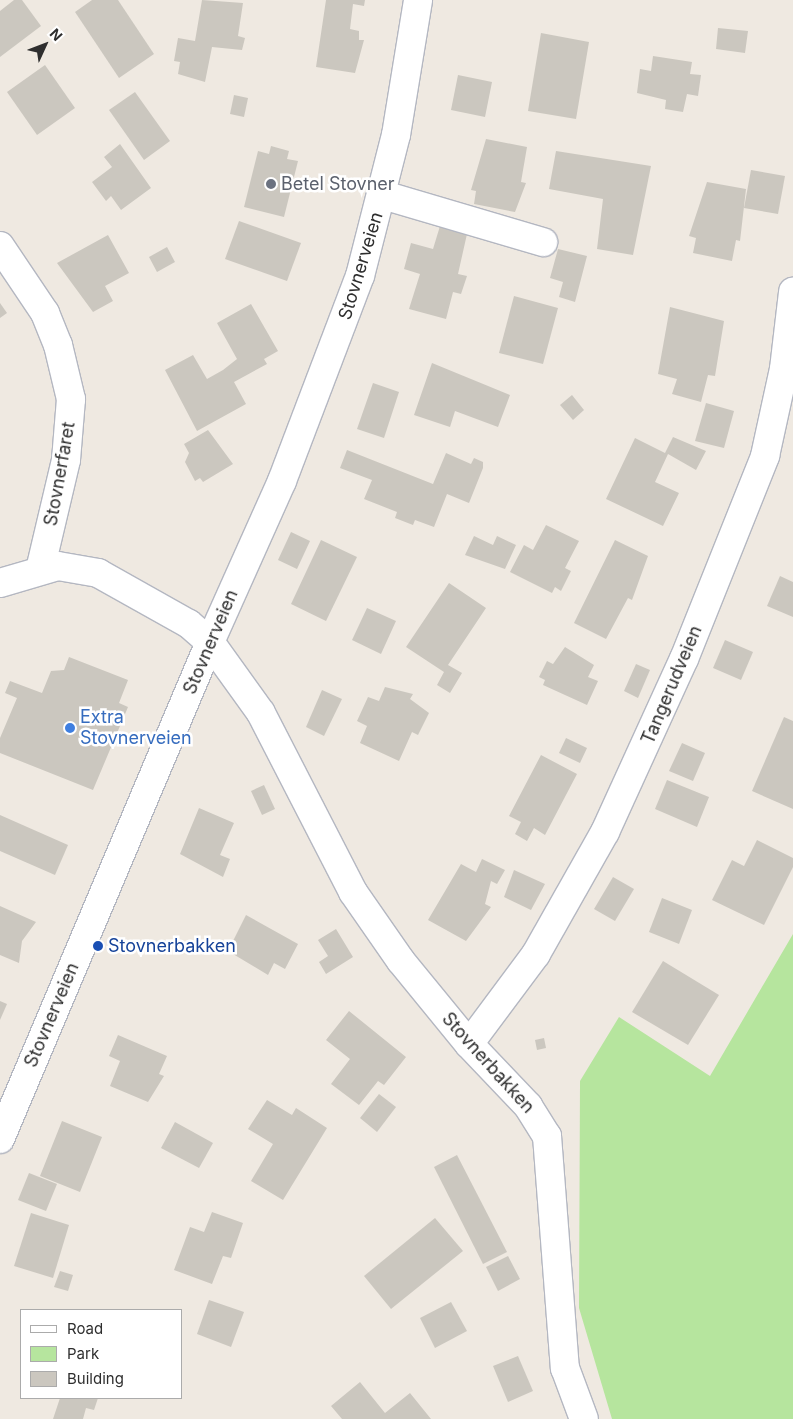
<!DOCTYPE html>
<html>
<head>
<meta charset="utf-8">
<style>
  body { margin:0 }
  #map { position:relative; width:793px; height:1419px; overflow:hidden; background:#efe9e1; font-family:Inter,sans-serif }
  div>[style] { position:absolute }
  .green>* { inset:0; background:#b6e59e }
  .building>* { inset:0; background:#cbc7bf }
  .roads { filter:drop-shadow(1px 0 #b4b7c1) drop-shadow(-1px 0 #b4b7c1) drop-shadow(0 1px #b4b7c1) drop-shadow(0 -1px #b4b7c1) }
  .street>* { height:28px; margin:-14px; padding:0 14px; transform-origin:14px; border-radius:14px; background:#fff }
  .secondary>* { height:28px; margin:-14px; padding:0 14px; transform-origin:14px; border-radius:14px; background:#fff }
  .dots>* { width:14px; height:14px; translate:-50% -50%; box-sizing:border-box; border:2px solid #fff; border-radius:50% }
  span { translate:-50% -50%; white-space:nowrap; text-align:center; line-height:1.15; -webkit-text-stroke:5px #fff; paint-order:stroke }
  .worship-label { font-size:18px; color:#5b616d }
  .left { translate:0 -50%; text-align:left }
  .street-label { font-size:18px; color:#2e2e2e }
  .shop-label { font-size:18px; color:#366cbe }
  .transit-label { font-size:18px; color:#164399 }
  .legend { position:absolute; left:20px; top:1309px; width:162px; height:90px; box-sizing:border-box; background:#fff; border:1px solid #ababab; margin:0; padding:6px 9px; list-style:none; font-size:15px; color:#2e2e2e }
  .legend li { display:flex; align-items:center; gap:10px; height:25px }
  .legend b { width:25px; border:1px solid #ababab }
  .north { position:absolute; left:20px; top:20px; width:50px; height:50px; -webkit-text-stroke:4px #fff; paint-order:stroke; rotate:47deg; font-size:14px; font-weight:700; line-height:20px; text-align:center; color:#2e2e2e }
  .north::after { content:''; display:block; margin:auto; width:18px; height:22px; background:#2e2e2e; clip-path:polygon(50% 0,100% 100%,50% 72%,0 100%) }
</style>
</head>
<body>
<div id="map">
  <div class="green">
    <div style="clip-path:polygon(793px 934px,793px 1419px,612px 1419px,579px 1308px,580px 1081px,619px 1017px,710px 1076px)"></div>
  </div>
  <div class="building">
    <div style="clip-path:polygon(14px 0,22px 0,41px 26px,0 57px,0 11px)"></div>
    <div style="clip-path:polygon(92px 0,118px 0,154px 54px,119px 78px,75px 12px)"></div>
    <div style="clip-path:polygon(202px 0,243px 3px,238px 36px,245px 38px,242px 50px,212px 47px,205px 82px,178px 74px,180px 62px,174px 61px,178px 38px,195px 41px)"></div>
    <div style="clip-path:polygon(326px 0,365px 0,364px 6px,353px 4px,350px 29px,359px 31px,359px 40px,364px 40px,355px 73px,316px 67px)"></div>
    <div style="clip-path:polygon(718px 28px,748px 31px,745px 53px,716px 49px)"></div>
    <div style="clip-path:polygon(541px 33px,589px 42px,576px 119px,528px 111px)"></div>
    <div style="clip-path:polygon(653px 56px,692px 62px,690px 74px,701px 75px,698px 96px,687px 94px,683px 112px,665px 109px,666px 100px,637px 93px,640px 69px,651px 71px)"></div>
    <div style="clip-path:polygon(45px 65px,75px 108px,37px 135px,7px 92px)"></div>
    <div style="clip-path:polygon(458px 75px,492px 82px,485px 117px,451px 110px)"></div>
    <div style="clip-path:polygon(135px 92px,170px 141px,144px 160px,109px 110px)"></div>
    <div style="clip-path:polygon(234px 95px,248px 98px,244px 117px,230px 114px)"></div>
    <div style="clip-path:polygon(486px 139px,527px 147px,521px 182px,526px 183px,515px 212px,474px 204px,476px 191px,471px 190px)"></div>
    <div style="clip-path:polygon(120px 144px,151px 188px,121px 210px,111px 196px,106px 201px,92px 182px,112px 167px,104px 157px)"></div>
    <div style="clip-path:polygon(271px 146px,289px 151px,287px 159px,298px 161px,284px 217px,244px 207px,258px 151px,269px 154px)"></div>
    <div style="clip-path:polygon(556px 151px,651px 166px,633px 255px,597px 249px,603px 199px,549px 189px)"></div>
    <div style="clip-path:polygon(751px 170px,785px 176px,778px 214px,744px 208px)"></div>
    <div style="clip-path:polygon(707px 182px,746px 189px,740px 241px,736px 240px,732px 261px,693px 253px,696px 238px,689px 236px)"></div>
    <div style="clip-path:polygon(239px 221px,301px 243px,287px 281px,225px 259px)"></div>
    <div style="clip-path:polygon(440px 226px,467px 234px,458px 274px,467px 276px,461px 294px,453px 292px,446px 319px,409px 309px,420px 274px,404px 269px,411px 243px,433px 249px)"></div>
    <div style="clip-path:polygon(108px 235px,129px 273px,105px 286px,113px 301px,93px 312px,57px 263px)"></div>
    <div style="clip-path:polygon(167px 247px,175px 262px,157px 272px,149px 257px)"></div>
    <div style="clip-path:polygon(558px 249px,587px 256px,575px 302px,559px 297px,563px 282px,550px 278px)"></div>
    <div style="clip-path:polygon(514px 296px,558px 308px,543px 364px,499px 353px)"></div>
    <div style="clip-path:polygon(0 303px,7px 313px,0 318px)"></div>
    <div style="clip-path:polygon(251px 304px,278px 351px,264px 359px,267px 364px,234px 382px,246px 404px,197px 431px,165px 370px,193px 355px,207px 379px,223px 370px,237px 359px,217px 323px)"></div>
    <div style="clip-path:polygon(670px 307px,724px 321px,715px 376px,708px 375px,701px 402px,672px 394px,677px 379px,658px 374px)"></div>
    <div style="clip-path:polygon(432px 363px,510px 395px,498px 427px,455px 411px,450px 427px,414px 415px)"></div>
    <div style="clip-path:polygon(373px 383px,399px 392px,384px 438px,357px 429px)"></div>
    <div style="clip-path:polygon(572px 395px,584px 410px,573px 420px,560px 405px)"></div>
    <div style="clip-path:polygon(706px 403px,734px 411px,724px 448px,695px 441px)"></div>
    <div style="clip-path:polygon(208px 430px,233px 464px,203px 482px,200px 478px,195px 481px,185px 462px,189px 453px,184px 444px)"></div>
    <div style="clip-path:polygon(673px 437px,706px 451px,696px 470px,668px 454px,655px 482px,679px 493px,663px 526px,606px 499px,635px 438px,665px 453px)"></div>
    <div style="clip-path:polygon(347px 450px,433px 484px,446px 453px,471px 464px,474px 458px,483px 462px,483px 468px,469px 503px,447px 494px,434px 527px,415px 520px,413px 525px,395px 518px,397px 512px,364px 499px,372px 480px,340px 468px)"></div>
    <div style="clip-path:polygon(546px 525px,579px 541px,565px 568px,571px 571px,561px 591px,555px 587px,552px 593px,510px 572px,524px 545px,533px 550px)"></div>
    <div style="clip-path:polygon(291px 532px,310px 541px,297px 569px,278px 560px)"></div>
    <div style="clip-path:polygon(474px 536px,493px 545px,497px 536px,516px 545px,505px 569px,465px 555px)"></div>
    <div style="clip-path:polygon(321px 540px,357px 557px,326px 621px,291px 604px)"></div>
    <div style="clip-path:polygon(615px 540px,648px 556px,632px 600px,628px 598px,606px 639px,574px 623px)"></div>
    <div style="clip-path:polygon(780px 576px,793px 582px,793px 617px,767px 606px)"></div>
    <div style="clip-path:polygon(449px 583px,486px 608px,448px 665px,462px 673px,450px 693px,437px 685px,444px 672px,406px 647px)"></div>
    <div style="clip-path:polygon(367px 608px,396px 621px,381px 654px,352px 640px)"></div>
    <div style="clip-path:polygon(725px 640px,753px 652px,741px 680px,713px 668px)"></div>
    <div style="clip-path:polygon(565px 647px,594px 665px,588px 677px,598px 681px,587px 705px,543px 685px,545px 680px,539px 677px,547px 661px,553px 664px)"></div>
    <div style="clip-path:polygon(69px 657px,128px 680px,119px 703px,128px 707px,93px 790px,0 753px,0 738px,17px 698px,5px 693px,10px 681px,42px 693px,51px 671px,64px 670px)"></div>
    <div style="clip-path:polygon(636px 664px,650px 670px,638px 698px,624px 691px)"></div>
    <div style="clip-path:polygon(385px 687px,413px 694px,410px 699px,429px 713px,418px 735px,412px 732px,399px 761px,360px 743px,367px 726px,357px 721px,368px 697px,379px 701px)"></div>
    <div style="clip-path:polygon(322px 690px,342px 699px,324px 736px,306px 727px)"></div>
    <div style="clip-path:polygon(784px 717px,793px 721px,793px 809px,752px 791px)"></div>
    <div style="clip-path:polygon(566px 738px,587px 748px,580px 763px,559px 753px)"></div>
    <div style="clip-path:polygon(682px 743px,705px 753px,693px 781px,669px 771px)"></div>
    <div style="clip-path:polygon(541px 755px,577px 774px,545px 835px,534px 828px,527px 841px,515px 834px,521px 822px,509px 816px)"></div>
    <div style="clip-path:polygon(667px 780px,709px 797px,697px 827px,655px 809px)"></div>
    <div style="clip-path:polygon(264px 785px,275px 809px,262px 815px,251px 791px)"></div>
    <div style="clip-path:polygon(199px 808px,234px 823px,220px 855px,230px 859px,223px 877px,180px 854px)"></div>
    <div style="clip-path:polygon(0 815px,68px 845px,55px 875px,0 851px)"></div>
    <div style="clip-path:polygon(757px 840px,793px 858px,793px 867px,764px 925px,712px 900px,732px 860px,744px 866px)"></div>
    <div style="clip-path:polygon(482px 859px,505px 870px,497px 884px,491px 881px,485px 904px,491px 907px,466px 941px,428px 920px,461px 864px,476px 872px)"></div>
    <div style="clip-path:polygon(514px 870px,545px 884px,531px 910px,504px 897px)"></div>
    <div style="clip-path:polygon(613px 877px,634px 889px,615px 921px,594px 909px)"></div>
    <div style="clip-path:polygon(662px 898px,692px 910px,679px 944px,649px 932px)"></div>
    <div style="clip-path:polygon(0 906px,36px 922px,22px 941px,19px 963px,0 955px)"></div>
    <div style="clip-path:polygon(246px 915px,298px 944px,285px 969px,274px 963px,268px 975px,228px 951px)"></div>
    <div style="clip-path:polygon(336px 929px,353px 957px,326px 974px,319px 962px,328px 956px,318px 940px)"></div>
    <div style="clip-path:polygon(663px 961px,719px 995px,688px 1045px,632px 1012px)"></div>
    <div style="clip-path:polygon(0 1001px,7px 1004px,0 1020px)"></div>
    <div style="clip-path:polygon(349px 1011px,406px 1057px,384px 1085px,378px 1081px,359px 1105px,331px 1084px,350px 1059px,326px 1040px)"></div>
    <div style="clip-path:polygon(118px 1035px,167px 1056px,159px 1074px,164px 1076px,148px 1102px,110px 1086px,120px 1061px,109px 1056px)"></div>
    <div style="clip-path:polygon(544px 1038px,546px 1048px,537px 1050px,535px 1040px)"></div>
    <div style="clip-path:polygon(379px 1094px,396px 1107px,377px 1132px,360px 1118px)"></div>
    <div style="clip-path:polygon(267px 1100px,292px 1115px,296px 1108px,327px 1128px,283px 1200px,251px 1181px,273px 1144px,248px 1129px)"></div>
    <div style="clip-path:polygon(62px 1121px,102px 1137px,80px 1192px,40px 1176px)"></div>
    <div style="clip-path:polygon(175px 1122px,213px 1143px,199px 1168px,161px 1148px)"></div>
    <div style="clip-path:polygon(457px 1155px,507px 1252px,483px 1264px,434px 1167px)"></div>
    <div style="clip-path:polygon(29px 1173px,57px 1184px,46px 1211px,18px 1200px)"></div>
    <div style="clip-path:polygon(212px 1212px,243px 1223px,231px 1258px,223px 1256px,212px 1284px,174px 1270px,190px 1227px,204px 1232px)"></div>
    <div style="clip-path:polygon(31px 1213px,69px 1225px,53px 1278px,14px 1266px)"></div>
    <div style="clip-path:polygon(435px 1218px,463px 1251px,391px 1309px,364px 1276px)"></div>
    <div style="clip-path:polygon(508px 1256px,520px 1279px,498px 1291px,486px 1267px)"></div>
    <div style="clip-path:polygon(60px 1271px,73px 1275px,68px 1291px,54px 1287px)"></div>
    <div style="clip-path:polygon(209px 1300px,244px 1312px,231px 1347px,197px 1334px)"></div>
    <div style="clip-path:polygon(451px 1302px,467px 1331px,435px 1348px,420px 1318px)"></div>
    <div style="clip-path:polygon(518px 1356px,533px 1391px,508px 1402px,493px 1366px)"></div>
    <div style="clip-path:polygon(360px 1382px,385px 1413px,410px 1393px,431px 1419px,342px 1419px,331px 1406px)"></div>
    <div style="clip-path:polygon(60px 1398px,98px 1398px,94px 1410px,86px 1408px,83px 1419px,53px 1419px)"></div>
  </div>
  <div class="roads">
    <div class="street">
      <div style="left:383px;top:195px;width:167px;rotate:16.4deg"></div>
      <div style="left:0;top:246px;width:81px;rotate:56.1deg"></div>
      <div style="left:45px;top:313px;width:35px;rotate:68deg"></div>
      <div style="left:58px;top:345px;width:56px;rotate:76.5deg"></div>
      <div style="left:71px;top:399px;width:61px;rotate:94.7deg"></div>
      <div style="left:66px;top:460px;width:113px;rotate:103.3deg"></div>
      <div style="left:210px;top:642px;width:176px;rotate:-65.9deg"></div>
      <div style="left:282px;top:481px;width:219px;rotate:-69.2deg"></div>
      <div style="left:360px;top:276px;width:146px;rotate:-75.7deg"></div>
      <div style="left:396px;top:135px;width:137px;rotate:-80.7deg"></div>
      <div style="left:469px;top:1044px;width:86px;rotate:46.4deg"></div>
      <div style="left:528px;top:1106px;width:36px;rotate:58deg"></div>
      <div style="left:547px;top:1136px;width:233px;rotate:85.6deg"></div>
      <div style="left:565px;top:1368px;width:54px;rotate:69.6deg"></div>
    </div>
    <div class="secondary">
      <div style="left:0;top:583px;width:60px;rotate:-16.3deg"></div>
      <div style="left:58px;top:566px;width:41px;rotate:9.9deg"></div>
      <div style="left:98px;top:573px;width:104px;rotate:29.3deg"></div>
      <div style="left:189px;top:624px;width:28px;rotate:41deg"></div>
      <div style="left:210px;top:642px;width:87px;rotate:54.3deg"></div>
      <div style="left:261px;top:713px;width:201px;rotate:62.8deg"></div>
      <div style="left:353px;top:892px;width:84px;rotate:55.2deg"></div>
      <div style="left:401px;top:961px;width:107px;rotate:50.7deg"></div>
      <div style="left:469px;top:1044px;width:112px;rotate:-53.3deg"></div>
      <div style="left:536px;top:954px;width:140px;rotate:-60.5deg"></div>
      <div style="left:605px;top:832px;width:190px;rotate:-65.5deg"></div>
      <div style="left:684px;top:659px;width:219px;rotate:-68.2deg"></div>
      <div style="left:765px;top:456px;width:89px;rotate:-77.7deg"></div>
      <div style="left:784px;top:369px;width:78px;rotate:-83.3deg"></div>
      <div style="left:0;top:1139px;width:540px;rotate:-67.09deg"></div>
    </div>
  </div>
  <div class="dots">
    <div style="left:271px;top:184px;background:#6b7280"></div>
    <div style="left:70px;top:728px;background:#3f7fe0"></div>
    <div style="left:98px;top:946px;background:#1a4fb4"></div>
  </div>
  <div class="worship-label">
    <span class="left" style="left:281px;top:184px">Betel Stovner</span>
  </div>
  <div class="street-label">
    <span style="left:361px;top:266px;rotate:-73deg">Stovnerveien</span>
    <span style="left:60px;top:474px;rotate:-80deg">Stovnerfaret</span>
    <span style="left:211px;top:642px;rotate:-67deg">Stovnerveien</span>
    <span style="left:672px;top:685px;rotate:-67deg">Tangerudveien</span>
    <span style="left:52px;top:1015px;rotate:-67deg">Stovnerveien</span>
    <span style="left:488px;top:1063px;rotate:48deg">Stovnerbakken</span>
  </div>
  <div class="shop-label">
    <span class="left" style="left:80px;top:728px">Extra<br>Stovnerveien</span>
  </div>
  <div class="transit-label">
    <span class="left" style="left:108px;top:946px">Stovnerbakken</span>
  </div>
  <ul class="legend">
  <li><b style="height:6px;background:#fff"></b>Road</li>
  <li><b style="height:14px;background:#b6e59e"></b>Park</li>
  <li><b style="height:14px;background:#cbc7bf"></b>Building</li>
  </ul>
  <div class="north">N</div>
</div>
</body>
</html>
